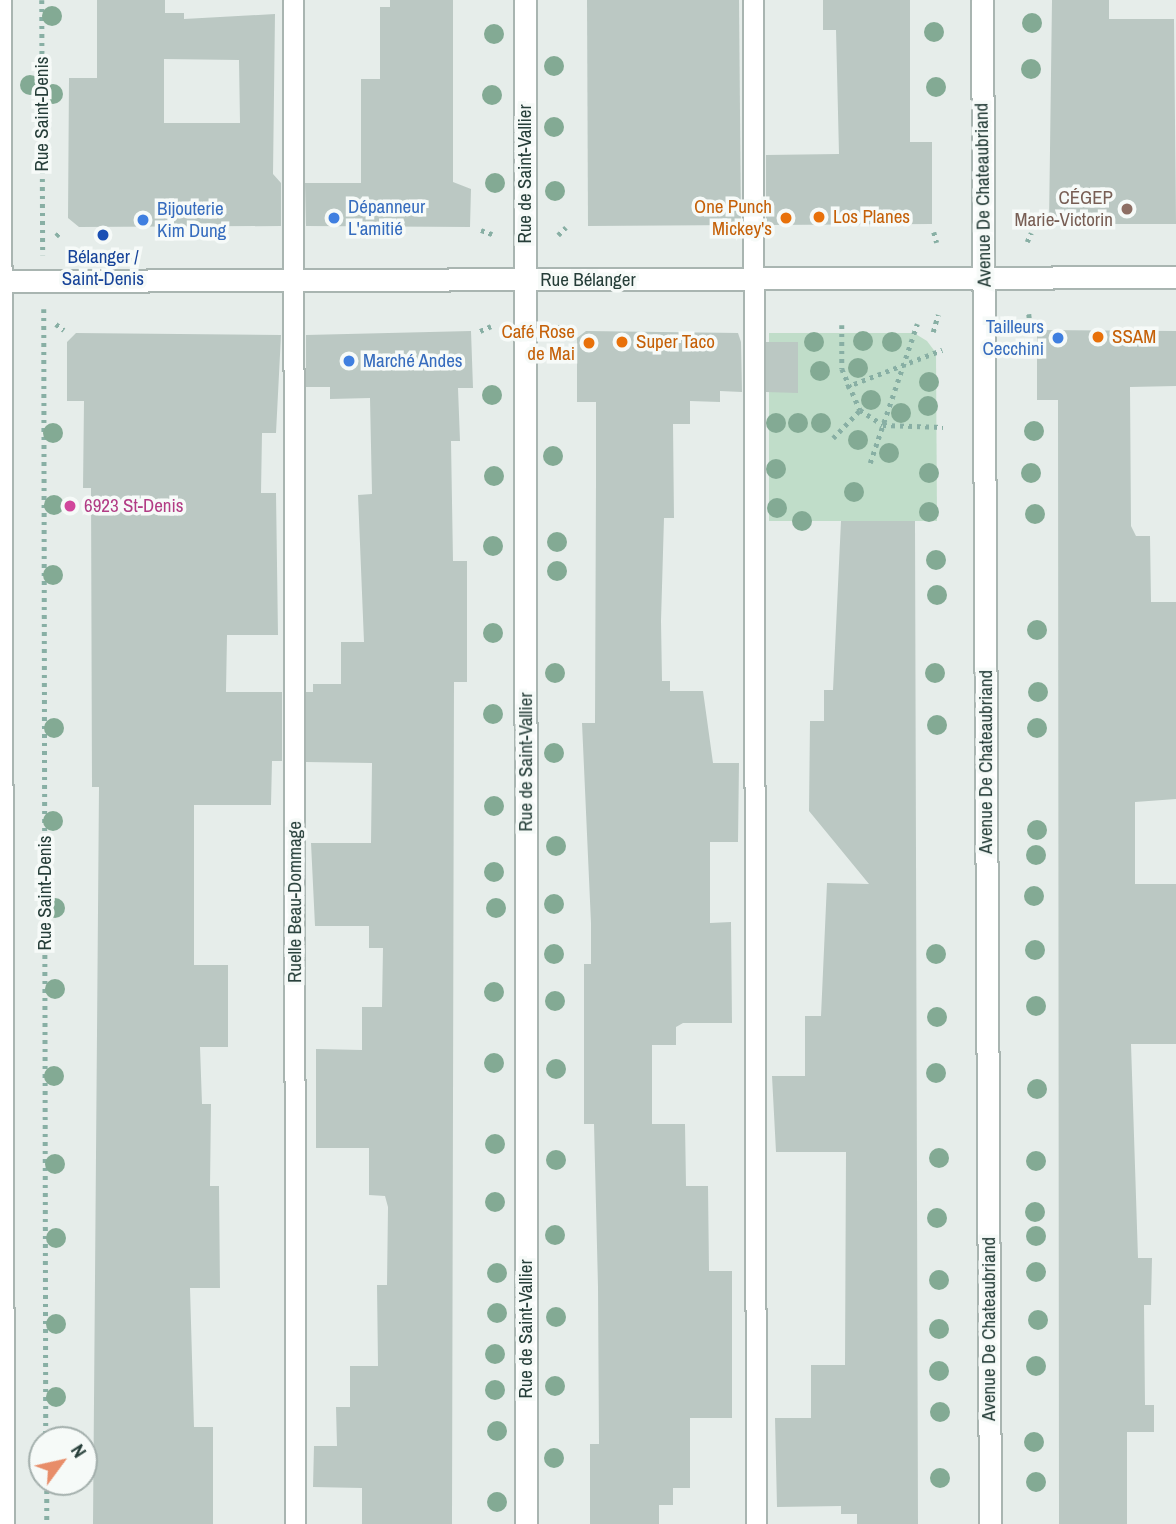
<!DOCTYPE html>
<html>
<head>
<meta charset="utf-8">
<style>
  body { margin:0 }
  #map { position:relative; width:1176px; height:1524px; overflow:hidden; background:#e6edea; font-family:"Archivo Narrow",sans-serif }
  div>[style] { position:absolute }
  .green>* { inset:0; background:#c0ddc9 }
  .building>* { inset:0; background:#bbc8c3 }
  .path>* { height:4.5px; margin-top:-2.25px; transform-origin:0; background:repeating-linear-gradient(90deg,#88afa4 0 3.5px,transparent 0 8.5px) }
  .roads { filter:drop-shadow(2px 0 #a9b5b1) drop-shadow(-2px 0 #a9b5b1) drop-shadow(0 2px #a9b5b1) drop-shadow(0 -2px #a9b5b1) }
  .lane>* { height:19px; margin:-9.5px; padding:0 9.5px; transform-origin:9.5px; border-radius:9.5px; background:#fff }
  .street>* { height:21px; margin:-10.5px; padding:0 10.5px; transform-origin:10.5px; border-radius:10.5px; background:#fff }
  .secondary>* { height:21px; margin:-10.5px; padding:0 10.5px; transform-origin:10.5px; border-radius:10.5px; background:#fff }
  .trees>* { width:20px; height:20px; margin:-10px; border-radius:50%; background:#83aa94 }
  .dots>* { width:19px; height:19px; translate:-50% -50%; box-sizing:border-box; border:4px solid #f6faf8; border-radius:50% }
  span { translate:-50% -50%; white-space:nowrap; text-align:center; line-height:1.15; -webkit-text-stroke:7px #f6faf8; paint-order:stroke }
  .street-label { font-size:19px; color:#263e39 }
  .education-label { font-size:19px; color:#785e54 }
  .right { translate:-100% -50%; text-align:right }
  .shop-label { font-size:19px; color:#366cbe }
  .left { translate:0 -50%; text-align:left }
  .food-label { font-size:19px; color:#c56008 }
  .transit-label { font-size:19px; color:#164399 }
  .hotel-label { font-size:19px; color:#b23c85 }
  .north { position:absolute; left:28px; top:1426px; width:70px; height:70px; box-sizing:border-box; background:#f6faf8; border:2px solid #a3afac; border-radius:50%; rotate:57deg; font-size:19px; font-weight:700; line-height:28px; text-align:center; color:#263e39 }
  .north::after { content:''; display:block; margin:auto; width:24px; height:32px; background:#e88d69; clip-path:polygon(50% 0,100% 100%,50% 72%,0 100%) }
</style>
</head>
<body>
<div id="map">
  <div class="green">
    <div style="clip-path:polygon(769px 333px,914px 333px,927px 341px,936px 353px,937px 521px,769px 521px)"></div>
  </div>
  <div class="building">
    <div style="clip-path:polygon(evenodd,97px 0,165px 0,165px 13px,184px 13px,184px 19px,275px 14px,273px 174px,281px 183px,281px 226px,79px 227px,68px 218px,69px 78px,97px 78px,97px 0,164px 59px,239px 60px,240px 123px,164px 123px,164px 59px)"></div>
    <div style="clip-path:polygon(390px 0,453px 0,453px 182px,471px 189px,470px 227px,306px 226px,305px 183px,361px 183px,361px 79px,380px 79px,380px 7px,390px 7px)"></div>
    <div style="clip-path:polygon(587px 0,739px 0,741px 225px,588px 226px)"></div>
    <div style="clip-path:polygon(823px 0,910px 0,910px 142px,932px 142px,932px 224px,766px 225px,766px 155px,839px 154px,836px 30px,823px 30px)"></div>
    <div style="clip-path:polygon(1052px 0,1109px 0,1109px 19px,1174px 19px,1176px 224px,1049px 224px)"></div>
    <div style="clip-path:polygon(1037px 330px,1176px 331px,1176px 386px,1130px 387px,1131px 526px,1136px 536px,1150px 536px,1151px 602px,1176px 602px,1176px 799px,1135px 802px,1135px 884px,1176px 884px,1176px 1044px,1131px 1044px,1138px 1258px,1152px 1258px,1151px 1305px,1144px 1305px,1145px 1405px,1154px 1405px,1154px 1432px,1127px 1432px,1127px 1524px,1059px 1524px,1058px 400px,1037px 400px)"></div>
    <div style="clip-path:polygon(471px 331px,473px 388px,458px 388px,460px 441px,451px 441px,453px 561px,467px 561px,467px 682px,454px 682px,452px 1524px,362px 1524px,362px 1488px,313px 1487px,314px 1446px,337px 1446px,336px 1407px,350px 1407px,350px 1366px,378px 1366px,377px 1285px,387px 1285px,388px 1207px,385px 1196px,369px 1195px,369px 1148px,316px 1148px,316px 1049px,362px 1050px,362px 1007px,382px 1007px,383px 948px,369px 948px,369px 926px,315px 926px,311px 843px,371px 843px,372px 763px,306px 762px,306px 692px,313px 692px,313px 684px,341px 684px,341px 642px,364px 642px,358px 495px,372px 494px,370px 398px,330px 399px,330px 387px,306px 387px,306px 335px)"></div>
    <div style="clip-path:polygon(586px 331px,738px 333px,741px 342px,742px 392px,720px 391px,720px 402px,690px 401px,690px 424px,673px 424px,674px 518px,664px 518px,661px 621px,662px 681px,670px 681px,670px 691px,703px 691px,713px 763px,739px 763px,738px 842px,710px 842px,710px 923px,731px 922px,732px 1023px,683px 1023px,676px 1027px,676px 1045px,652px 1045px,652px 1124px,685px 1124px,686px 1186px,708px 1186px,709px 1271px,732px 1271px,732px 1418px,690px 1418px,690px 1488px,673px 1488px,673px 1505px,659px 1505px,659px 1524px,590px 1524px,590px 1444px,599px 1444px,598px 1287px,594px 1124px,584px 1124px,584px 964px,591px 964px,591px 923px,582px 723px,595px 723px,596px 480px,596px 402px,577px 402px,577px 338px)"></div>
    <div style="clip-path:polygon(76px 333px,281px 335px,276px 433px,262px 433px,261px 493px,276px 493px,278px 635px,227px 635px,226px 692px,282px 692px,282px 761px,272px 761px,271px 805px,194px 805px,194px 965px,228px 965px,228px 1047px,200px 1047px,202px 1104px,211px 1104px,210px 1186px,219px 1186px,220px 1288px,190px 1288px,194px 1427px,213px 1427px,213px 1524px,93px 1524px,99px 787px,92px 787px,91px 488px,83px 488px,84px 401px,67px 401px,67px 342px)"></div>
    <div style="clip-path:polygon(766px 342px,798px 342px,798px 393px,766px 392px)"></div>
    <div style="clip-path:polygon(841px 521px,915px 521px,918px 1524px,857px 1524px,857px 1514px,841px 1514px,841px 1506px,777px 1507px,775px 1418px,811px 1418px,811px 1365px,845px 1365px,846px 1152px,776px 1152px,772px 1076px,805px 1076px,805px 1016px,821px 1016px,827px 883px,869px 884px,809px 811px,810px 721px,824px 721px,824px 690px,833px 690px)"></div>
  </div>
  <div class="path">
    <div style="left:42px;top:0;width:255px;rotate:89.8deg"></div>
    <div style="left:481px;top:230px;width:12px;rotate:20deg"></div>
    <div style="left:934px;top:232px;width:11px;rotate:75deg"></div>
    <div style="left:558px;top:235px;width:11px;rotate:-45deg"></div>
    <div style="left:56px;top:236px;width:8px;rotate:-45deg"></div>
    <div style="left:1027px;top:242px;width:10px;rotate:-66deg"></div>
    <div style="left:44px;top:309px;width:1131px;rotate:89.9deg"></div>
    <div style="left:1029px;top:314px;width:9px;rotate:84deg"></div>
    <div style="left:56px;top:324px;width:10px;rotate:37deg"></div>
    <div style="left:842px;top:325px;width:44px;rotate:90deg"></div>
    <div style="left:842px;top:369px;width:45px;rotate:66.3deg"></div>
    <div style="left:860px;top:410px;width:27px;rotate:33deg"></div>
    <div style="left:883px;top:425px;width:60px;rotate:1.9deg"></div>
    <div style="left:558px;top:327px;width:8px;rotate:7deg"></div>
    <div style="left:480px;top:331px;width:12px;rotate:-24deg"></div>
    <div style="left:933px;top:332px;width:18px;rotate:-74deg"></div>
    <div style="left:846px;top:387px;width:103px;rotate:-21.1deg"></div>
    <div style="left:833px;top:438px;width:39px;rotate:-46deg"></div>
    <div style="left:870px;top:463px;width:147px;rotate:-71.3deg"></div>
    <div style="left:47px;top:1482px;width:42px;rotate:90deg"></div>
  </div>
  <div class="roads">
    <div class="lane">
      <div style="left:293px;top:0;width:1524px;rotate:89.92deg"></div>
      <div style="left:753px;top:0;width:1524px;rotate:89.89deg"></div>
    </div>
    <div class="street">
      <div style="left:525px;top:0;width:1524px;rotate:89.96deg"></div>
    </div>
    <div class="secondary">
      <div style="left:0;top:0;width:1524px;rotate:89.89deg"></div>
      <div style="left:982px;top:0;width:1524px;rotate:89.7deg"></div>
      <div style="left:0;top:281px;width:1176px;rotate:-0.19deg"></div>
    </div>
  </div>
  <div class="trees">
    <div style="left:52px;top:16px"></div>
    <div style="left:1032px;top:23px"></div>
    <div style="left:934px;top:32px"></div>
    <div style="left:494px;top:34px"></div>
    <div style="left:554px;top:66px"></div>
    <div style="left:1031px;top:69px"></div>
    <div style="left:30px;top:85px"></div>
    <div style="left:936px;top:87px"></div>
    <div style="left:53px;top:94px"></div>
    <div style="left:492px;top:95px"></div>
    <div style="left:554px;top:127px"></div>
    <div style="left:495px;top:183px"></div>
    <div style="left:555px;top:191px"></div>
    <div style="left:863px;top:341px"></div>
    <div style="left:814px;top:342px"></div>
    <div style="left:892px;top:342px"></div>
    <div style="left:858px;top:368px"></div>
    <div style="left:820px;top:371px"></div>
    <div style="left:929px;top:382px"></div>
    <div style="left:492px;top:395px"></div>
    <div style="left:871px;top:400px"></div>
    <div style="left:928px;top:406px"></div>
    <div style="left:901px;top:413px"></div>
    <div style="left:776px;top:423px"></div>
    <div style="left:798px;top:423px"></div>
    <div style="left:821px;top:423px"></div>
    <div style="left:1034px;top:431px"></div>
    <div style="left:53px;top:433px"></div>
    <div style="left:858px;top:440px"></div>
    <div style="left:889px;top:453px"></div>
    <div style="left:553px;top:456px"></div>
    <div style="left:776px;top:469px"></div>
    <div style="left:929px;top:473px"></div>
    <div style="left:1031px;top:473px"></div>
    <div style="left:494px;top:476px"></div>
    <div style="left:854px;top:492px"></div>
    <div style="left:54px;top:505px"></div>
    <div style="left:777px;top:508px"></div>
    <div style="left:929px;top:512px"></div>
    <div style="left:1035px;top:514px"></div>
    <div style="left:802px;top:521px"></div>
    <div style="left:557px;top:542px"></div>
    <div style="left:493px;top:546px"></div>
    <div style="left:936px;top:560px"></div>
    <div style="left:557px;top:571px"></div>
    <div style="left:53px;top:575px"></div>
    <div style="left:937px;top:595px"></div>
    <div style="left:1037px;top:630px"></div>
    <div style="left:493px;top:633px"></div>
    <div style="left:555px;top:673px"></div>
    <div style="left:935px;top:673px"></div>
    <div style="left:1038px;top:692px"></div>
    <div style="left:493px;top:714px"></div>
    <div style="left:937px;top:725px"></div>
    <div style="left:54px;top:728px"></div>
    <div style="left:1037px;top:728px"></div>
    <div style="left:554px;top:753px"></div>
    <div style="left:494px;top:806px"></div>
    <div style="left:53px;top:821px"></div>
    <div style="left:1037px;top:830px"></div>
    <div style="left:556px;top:846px"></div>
    <div style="left:1036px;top:855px"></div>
    <div style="left:494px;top:872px"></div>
    <div style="left:1034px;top:896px"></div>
    <div style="left:554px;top:904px"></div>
    <div style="left:55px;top:908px"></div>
    <div style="left:496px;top:908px"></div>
    <div style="left:1035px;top:950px"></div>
    <div style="left:554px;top:954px"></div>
    <div style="left:936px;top:954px"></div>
    <div style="left:55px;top:989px"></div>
    <div style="left:494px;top:992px"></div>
    <div style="left:555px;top:1001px"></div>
    <div style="left:1036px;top:1006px"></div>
    <div style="left:937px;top:1017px"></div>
    <div style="left:494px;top:1063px"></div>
    <div style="left:556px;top:1069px"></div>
    <div style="left:936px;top:1073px"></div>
    <div style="left:54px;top:1076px"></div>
    <div style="left:1037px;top:1089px"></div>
    <div style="left:495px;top:1144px"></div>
    <div style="left:939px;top:1158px"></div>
    <div style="left:556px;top:1160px"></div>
    <div style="left:1036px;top:1161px"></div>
    <div style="left:55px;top:1164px"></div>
    <div style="left:495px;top:1202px"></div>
    <div style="left:1035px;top:1212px"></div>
    <div style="left:937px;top:1218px"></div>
    <div style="left:555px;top:1235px"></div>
    <div style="left:1036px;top:1236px"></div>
    <div style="left:56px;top:1238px"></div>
    <div style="left:1036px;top:1272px"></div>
    <div style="left:497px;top:1273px"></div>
    <div style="left:939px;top:1280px"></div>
    <div style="left:497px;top:1313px"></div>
    <div style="left:556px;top:1317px"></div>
    <div style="left:1038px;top:1320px"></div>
    <div style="left:56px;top:1324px"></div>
    <div style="left:939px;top:1329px"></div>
    <div style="left:495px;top:1354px"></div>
    <div style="left:1036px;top:1366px"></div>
    <div style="left:939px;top:1371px"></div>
    <div style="left:555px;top:1386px"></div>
    <div style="left:495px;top:1390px"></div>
    <div style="left:56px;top:1397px"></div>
    <div style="left:940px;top:1412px"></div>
    <div style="left:497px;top:1431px"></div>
    <div style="left:1034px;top:1442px"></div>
    <div style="left:554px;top:1458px"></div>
    <div style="left:940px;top:1478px"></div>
    <div style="left:1036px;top:1482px"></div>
    <div style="left:497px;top:1502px"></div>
  </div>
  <div class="dots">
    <div style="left:1127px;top:209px;background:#8d6e63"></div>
    <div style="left:819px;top:217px;background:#e8710a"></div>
    <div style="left:334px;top:218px;background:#3f7fe0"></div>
    <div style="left:786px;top:218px;background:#e8710a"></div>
    <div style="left:143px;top:220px;background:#3f7fe0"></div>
    <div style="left:103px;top:235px;background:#1a4fb4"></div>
    <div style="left:1098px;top:337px;background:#e8710a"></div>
    <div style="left:1058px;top:338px;background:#3f7fe0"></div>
    <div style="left:622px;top:342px;background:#e8710a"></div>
    <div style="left:589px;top:343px;background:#e8710a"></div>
    <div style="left:349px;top:361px;background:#3f7fe0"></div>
    <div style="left:70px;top:506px;background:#d1479c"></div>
  </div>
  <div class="street-label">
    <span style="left:42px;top:114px;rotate:-90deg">Rue Saint-Denis</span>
    <span style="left:525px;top:174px;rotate:-90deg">Rue de Saint-Vallier</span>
    <span style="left:983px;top:195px;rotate:-91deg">Avenue De Chateaubriand</span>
    <span style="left:588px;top:280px">Rue Bélanger</span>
    <span style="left:526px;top:762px;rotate:-90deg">Rue de Saint-Vallier</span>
    <span style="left:986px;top:762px;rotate:-90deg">Avenue De Chateaubriand</span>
    <span style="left:45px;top:893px;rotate:-90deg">Rue Saint-Denis</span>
    <span style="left:295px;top:902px;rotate:-90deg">Ruelle Beau-Dommage</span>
    <span style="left:526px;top:1329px;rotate:-90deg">Rue de Saint-Vallier</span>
    <span style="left:989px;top:1329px;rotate:-90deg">Avenue De Chateaubriand</span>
  </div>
  <div class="education-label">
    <span class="right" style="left:1113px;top:209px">CÉGEP<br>Marie-Victorin</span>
  </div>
  <div class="shop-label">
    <span class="left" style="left:348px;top:218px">Dépanneur<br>L'amitié</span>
    <span class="left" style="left:157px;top:220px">Bijouterie<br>Kim Dung</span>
    <span class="right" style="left:1044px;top:338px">Tailleurs<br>Cecchini</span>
    <span class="left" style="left:363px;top:361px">Marché Andes</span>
  </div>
  <div class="food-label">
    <span class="right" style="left:772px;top:218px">One Punch<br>Mickey's</span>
    <span class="left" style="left:833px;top:217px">Los Planes</span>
    <span class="right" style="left:575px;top:343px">Café Rose<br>de Mai</span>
    <span class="left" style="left:1112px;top:337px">SSAM</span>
    <span class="left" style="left:636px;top:342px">Super Taco</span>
  </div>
  <div class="transit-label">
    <span style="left:103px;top:268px">Bélanger /<br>Saint-Denis</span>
  </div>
  <div class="hotel-label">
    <span class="left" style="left:84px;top:506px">6923 St-Denis</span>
  </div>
  <div class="north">N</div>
</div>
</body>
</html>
